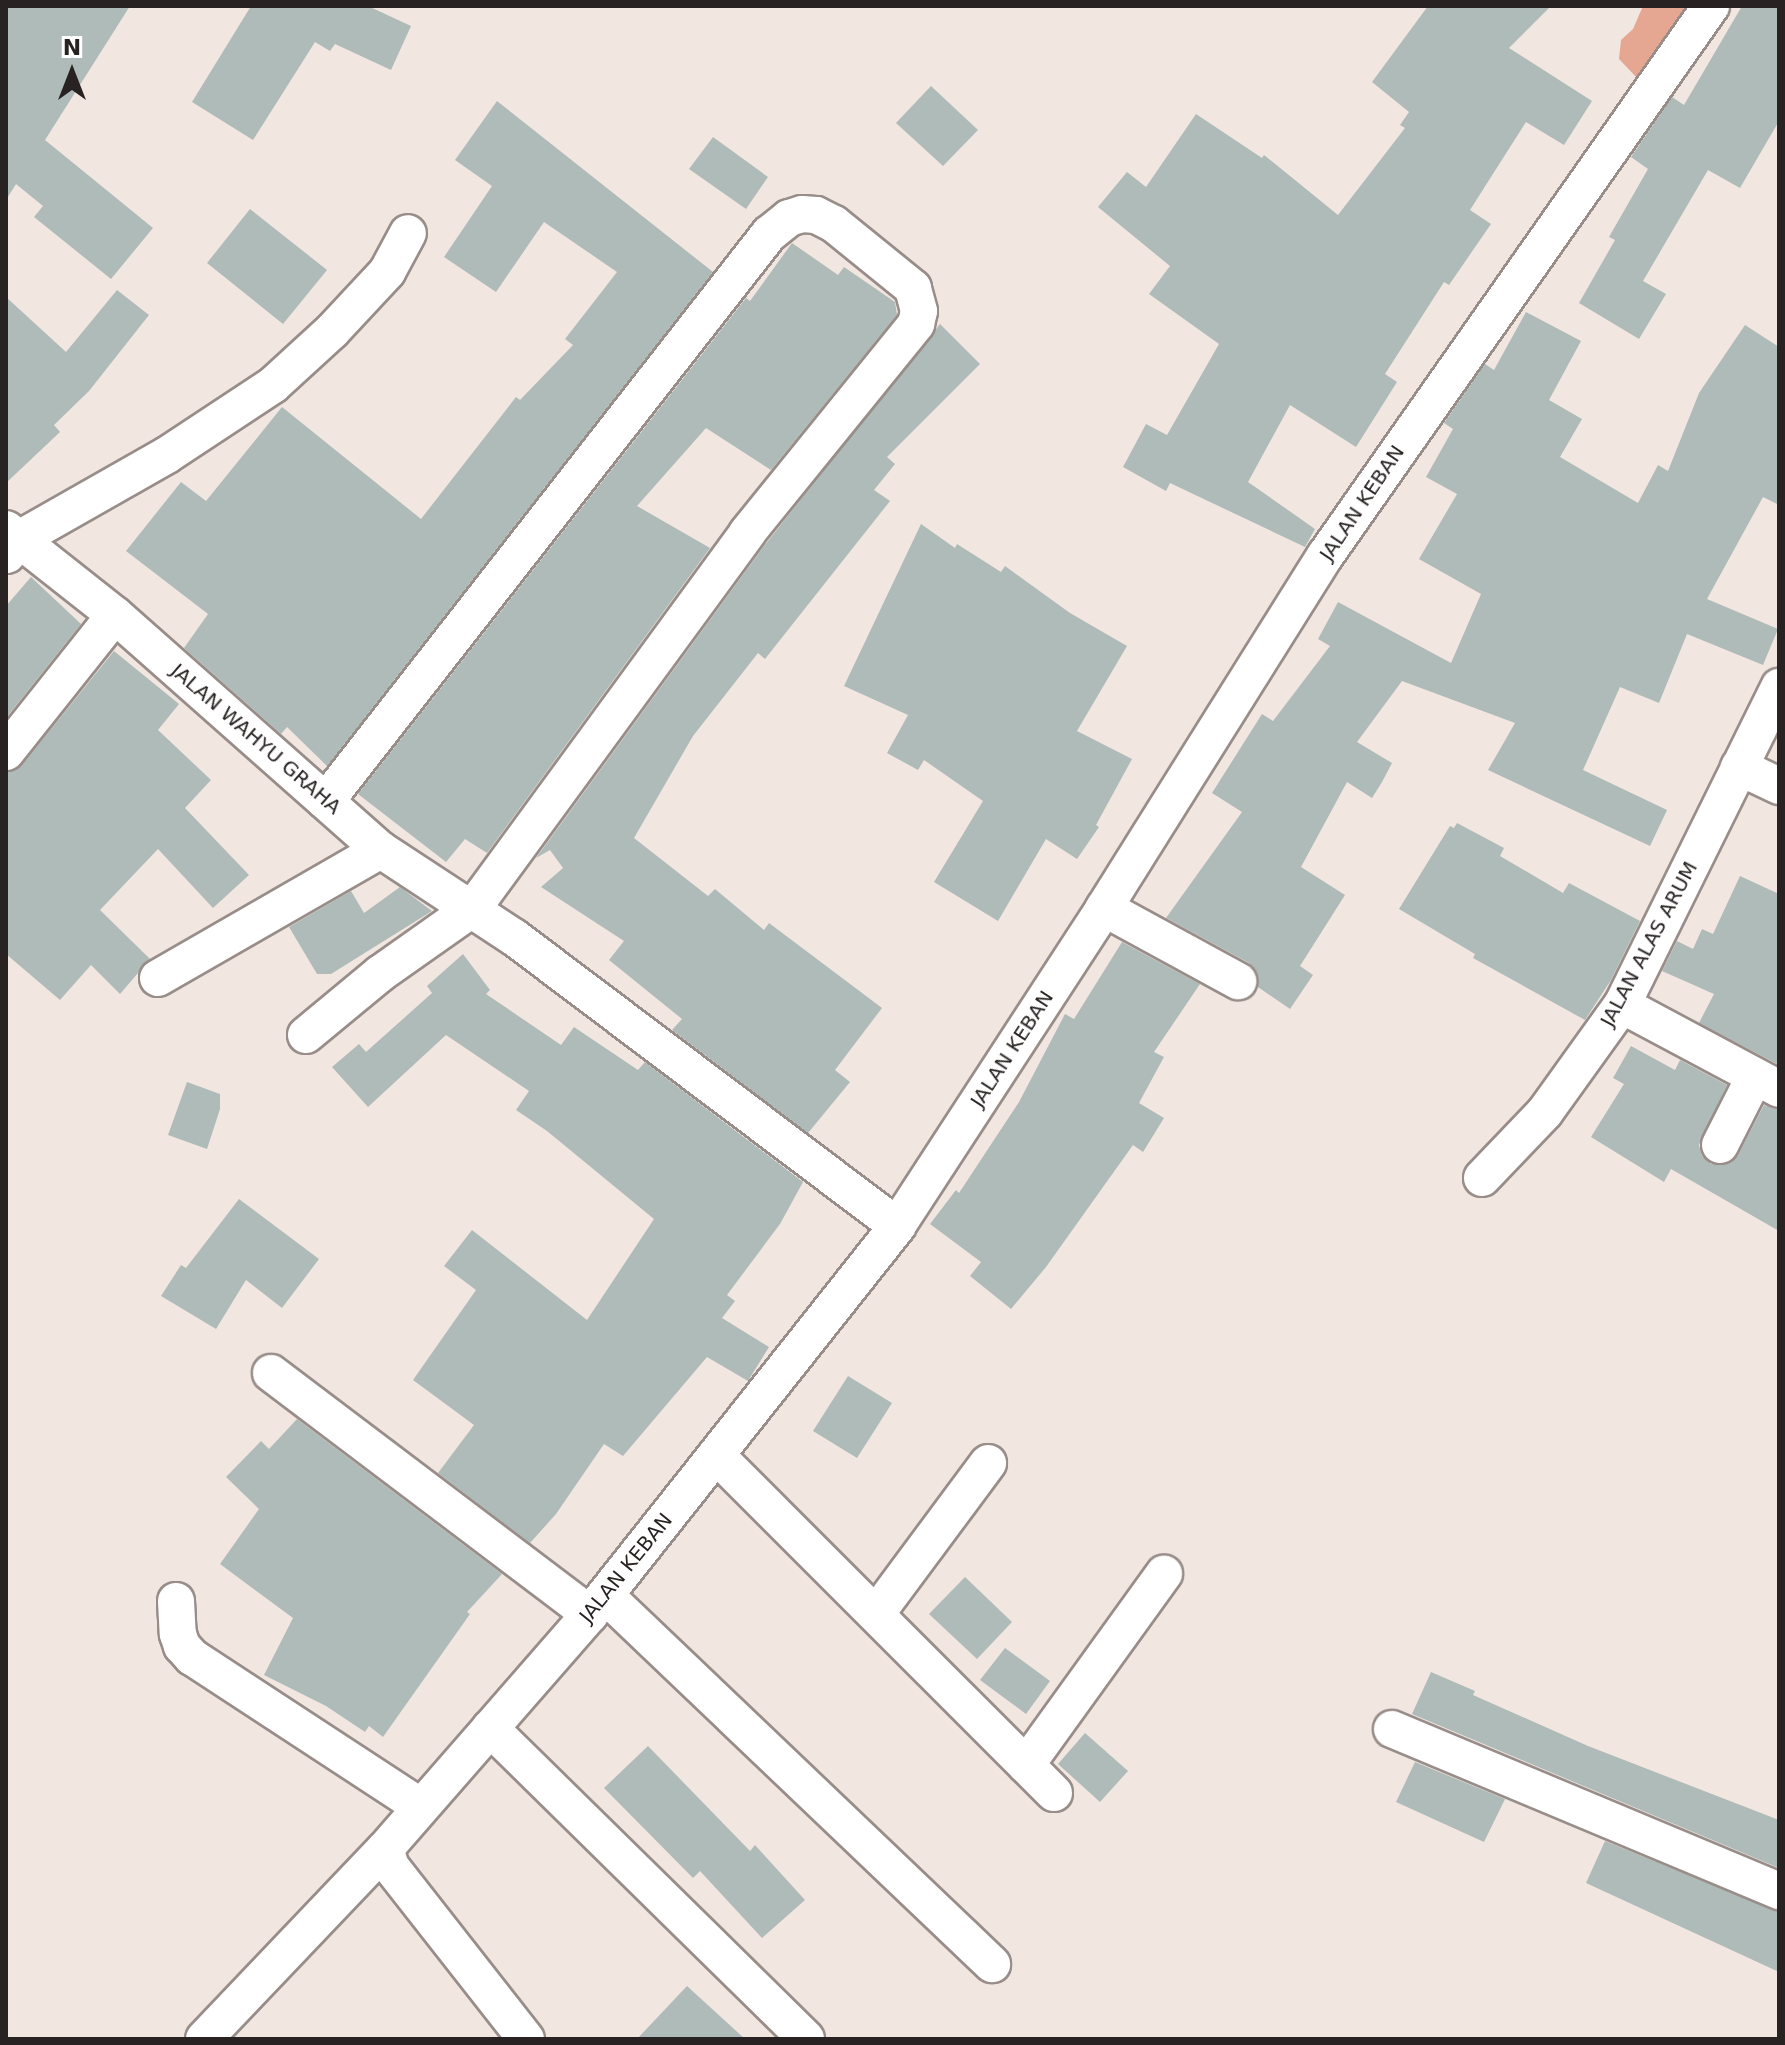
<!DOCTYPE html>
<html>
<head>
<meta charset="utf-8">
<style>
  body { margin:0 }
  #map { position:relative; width:1785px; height:2045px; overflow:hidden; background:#f2e6e1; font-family:"DejaVu Sans",sans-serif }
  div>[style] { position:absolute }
  .green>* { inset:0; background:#e6a792 }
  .building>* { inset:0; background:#afbbb8 }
  .roads { filter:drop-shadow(2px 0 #988d89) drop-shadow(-2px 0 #988d89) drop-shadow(0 2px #988d89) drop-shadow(0 -2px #988d89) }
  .minor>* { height:36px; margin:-18px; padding:0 18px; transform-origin:18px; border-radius:18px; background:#fff }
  span { translate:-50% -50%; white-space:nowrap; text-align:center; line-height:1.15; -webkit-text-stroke:8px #fff; paint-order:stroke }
  .street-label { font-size:20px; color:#282322 }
  .frame { position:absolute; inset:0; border:8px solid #282322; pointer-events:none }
  .north { position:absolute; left:32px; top:32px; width:80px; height:80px; -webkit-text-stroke:6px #fff; paint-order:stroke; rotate:0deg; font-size:22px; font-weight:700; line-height:32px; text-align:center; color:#282322 }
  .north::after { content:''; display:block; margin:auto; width:28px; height:36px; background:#282322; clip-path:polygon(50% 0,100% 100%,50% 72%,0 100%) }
</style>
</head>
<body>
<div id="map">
  <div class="green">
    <div style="clip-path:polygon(1643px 6px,1690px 6px,1638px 79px,1619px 59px,1621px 40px,1633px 29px)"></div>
  </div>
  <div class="building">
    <div style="clip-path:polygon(6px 6px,130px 6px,45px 140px,153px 228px,111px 279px,34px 217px,43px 206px,16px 184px,6px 200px)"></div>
    <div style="clip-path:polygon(251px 6px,368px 6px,411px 26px,391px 70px,335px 44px,330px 51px,315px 42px,253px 140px,192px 102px)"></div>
    <div style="clip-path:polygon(1428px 6px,1551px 6px,1509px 48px,1592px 101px,1564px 145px,1526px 122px,1470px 210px,1491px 224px,1449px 285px,1444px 282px,1385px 374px,1397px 382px,1356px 447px,1290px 405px,1248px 482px,1315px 529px,1305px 547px,1170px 483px,1166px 491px,1123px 467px,1146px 424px,1167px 435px,1219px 344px,1149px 294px,1170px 266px,1098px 207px,1127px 172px,1146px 187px,1196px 114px,1262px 158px,1264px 155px,1338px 215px,1405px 128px,1400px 125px,1409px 112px,1372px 82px)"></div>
    <div style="clip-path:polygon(1742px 6px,1779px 6px,1779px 121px,1740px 188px,1708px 170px,1643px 281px,1666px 294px,1639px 339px,1579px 303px,1615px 240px,1609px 237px,1648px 169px,1631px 157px,1672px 97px,1684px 105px)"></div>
    <div style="clip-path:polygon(931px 86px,978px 130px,943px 166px,896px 123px)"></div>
    <div style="clip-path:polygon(497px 101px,713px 272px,327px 766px,287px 727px,281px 734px,184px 648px,208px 614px,126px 551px,181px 482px,206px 501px,282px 407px,421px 519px,516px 397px,520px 400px,573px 345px,565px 339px,617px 272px,544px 222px,496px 292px,444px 257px,492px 186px,455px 160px)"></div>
    <div style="clip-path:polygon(713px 137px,768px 177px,746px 209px,689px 169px)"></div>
    <div style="clip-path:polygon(250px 209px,327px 270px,283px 324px,207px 263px)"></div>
    <div style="clip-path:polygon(792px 243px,838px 275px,844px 267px,895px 302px,897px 315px,771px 470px,706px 428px,637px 506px,710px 548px,487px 853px,465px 839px,446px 862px,358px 794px,746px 298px,750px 301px)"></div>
    <div style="clip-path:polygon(117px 290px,149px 315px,89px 391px,54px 425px,60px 432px,6px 483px,6px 297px,66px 352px)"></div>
    <div style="clip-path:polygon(1526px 312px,1581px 341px,1549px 400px,1582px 419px,1560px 457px,1638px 503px,1658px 465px,1668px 471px,1699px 393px,1745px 325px,1779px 347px,1779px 505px,1763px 497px,1707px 599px,1778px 629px,1763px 665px,1687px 634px,1659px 703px,1620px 687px,1583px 770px,1667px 810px,1650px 846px,1488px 770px,1515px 723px,1402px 681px,1357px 742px,1392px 763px,1382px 782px,1372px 798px,1347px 782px,1301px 867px,1345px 895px,1300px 966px,1313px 975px,1290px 1009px,1258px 987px,1256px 971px,1249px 963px,1166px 918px,1242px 812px,1212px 793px,1262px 714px,1273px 721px,1330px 646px,1318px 639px,1338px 602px,1451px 663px,1481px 594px,1419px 559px,1457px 494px,1426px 477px,1453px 429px,1444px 423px,1485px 364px,1494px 370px)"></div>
    <div style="clip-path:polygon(940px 324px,980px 364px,887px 457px,895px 464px,874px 490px,890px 501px,765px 659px,758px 653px,693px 736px,634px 838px,708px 896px,715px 889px,764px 930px,769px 923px,882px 1008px,835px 1070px,850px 1082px,808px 1133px,672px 1030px,682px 1019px,609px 960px,624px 941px,541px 887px,563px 868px,550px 850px,536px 858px,764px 546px)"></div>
    <div style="clip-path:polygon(921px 524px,955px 548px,957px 544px,1001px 572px,1005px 566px,1070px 613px,1127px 646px,1077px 731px,1132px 759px,1096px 825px,1099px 827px,1077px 859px,1046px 839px,998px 921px,934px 882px,983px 801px,924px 760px,918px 770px,887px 753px,908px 715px,844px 686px)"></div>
    <div style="clip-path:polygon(31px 577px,81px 624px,6px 718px,6px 606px)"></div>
    <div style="clip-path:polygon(114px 651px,179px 704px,158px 730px,211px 780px,185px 808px,249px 875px,213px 908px,158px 849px,100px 910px,150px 959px,120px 994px,91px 965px,60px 1000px,6px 954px,6px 773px,22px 765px)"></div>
    <div style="clip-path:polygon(1457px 823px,1504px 848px,1500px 856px,1563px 893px,1569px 883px,1640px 921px,1611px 980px,1585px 1020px,1473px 958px,1475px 954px,1399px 909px,1450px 826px,1454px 828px)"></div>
    <div style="clip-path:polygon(1740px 876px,1779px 894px,1779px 1065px,1699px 1023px,1714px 994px,1662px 971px,1677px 941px,1693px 949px,1702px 929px,1713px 934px)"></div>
    <div style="clip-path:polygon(400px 887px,432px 911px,331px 974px,317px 974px,289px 927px,351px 891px,364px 913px)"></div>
    <div style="clip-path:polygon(1122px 942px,1200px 984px,1154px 1052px,1164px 1057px,1139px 1103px,1164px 1118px,1143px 1152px,1133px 1145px,1046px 1267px,1011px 1309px,970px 1276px,981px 1262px,930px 1224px,956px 1190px,959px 1193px,1019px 1102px,1065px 1014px,1074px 1019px)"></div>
    <div style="clip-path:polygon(463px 954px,490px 990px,486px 994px,561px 1045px,574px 1027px,638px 1070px,645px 1062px,803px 1182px,780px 1224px,727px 1295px,735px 1301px,722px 1318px,769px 1347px,748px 1381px,707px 1357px,623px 1456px,604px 1444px,556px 1514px,530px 1543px,438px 1473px,474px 1425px,413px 1380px,476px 1290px,444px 1266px,472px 1230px,587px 1320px,654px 1219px,547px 1131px,516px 1110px,529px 1091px,446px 1035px,368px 1107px,332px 1067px,359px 1044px,366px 1052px,432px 993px,427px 986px)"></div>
    <div style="clip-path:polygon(1631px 1046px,1675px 1070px,1680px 1060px,1727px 1085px,1699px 1145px,1702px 1156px,1711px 1164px,1731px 1163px,1738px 1155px,1764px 1105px,1779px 1110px,1779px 1231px,1671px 1169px,1664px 1182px,1591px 1137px,1624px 1084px,1613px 1078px)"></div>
    <div style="clip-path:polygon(187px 1082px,220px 1094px,220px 1109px,207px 1149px,168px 1135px)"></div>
    <div style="clip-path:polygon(239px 1199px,319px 1259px,282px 1308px,246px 1280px,216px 1329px,161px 1296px,181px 1265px,186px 1268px)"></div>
    <div style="clip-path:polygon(848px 1376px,892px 1403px,857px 1458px,813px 1431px)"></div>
    <div style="clip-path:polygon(297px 1419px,502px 1574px,467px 1612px,470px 1614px,383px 1737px,369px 1726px,365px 1732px,326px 1706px,264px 1675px,293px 1618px,220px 1564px,259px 1509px,226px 1477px,261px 1441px,269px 1449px)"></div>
    <div style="clip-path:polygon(965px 1577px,1012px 1622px,977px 1659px,929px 1614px)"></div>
    <div style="clip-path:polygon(1005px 1648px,1050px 1681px,1026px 1714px,980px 1680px)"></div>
    <div style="clip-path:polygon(1431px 1672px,1475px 1691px,1473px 1695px,1588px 1746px,1779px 1820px,1779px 1868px,1412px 1714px)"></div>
    <div style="clip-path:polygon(1085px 1733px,1128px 1771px,1100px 1802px,1058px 1764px)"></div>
    <div style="clip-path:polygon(648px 1746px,750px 1851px,755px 1845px,805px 1900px,762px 1938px,700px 1871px,693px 1878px,604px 1788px)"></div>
    <div style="clip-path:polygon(1415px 1762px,1505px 1799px,1484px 1842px,1396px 1802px)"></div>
    <div style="clip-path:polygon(1605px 1841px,1779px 1912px,1779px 1972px,1586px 1883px)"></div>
    <div style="clip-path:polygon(687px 1986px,745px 2039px,637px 2039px)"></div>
  </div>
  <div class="roads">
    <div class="minor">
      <div style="left:6px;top:529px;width:139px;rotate:38.3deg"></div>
      <div style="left:115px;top:615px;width:355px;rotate:41.5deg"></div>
      <div style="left:381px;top:850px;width:160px;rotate:33.3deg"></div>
      <div style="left:515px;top:938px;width:478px;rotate:37deg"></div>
      <div style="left:7px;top:555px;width:22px;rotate:-51deg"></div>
      <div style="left:21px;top:538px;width:168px;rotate:-29.6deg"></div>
      <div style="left:167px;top:455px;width:127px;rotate:-33.4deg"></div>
      <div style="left:273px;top:385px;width:80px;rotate:-42.5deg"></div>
      <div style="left:332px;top:331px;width:81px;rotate:-47deg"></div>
      <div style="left:387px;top:272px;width:44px;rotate:-61.7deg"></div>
      <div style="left:6px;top:752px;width:175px;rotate:-51.5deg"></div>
      <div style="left:1739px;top:767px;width:44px;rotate:25.4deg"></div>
      <div style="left:1104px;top:908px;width:153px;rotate:28.6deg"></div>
      <div style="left:158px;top:978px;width:257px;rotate:-29.9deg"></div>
      <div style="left:1622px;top:1005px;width:178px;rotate:28.1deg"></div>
      <div style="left:306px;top:1035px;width:97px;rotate:-39.6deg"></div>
      <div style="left:381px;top:973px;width:113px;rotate:-35.2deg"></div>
      <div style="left:473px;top:908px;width:464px;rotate:-53.8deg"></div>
      <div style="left:747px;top:533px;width:269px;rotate:-51deg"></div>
      <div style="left:916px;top:324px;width:13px;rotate:-77deg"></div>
      <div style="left:919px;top:311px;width:24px;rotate:-105deg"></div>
      <div style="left:913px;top:288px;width:102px;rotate:-141deg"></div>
      <div style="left:834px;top:224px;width:20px;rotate:-153deg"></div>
      <div style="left:816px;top:215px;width:14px;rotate:-176deg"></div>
      <div style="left:802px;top:214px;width:14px;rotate:163deg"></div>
      <div style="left:789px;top:218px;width:26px;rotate:141deg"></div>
      <div style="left:769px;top:234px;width:720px;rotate:128deg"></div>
      <div style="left:1720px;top:1145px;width:75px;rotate:-63.1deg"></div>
      <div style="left:1482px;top:1178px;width:91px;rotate:-46.3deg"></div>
      <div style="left:1545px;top:1112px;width:132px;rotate:-54.3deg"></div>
      <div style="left:1622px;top:1005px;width:355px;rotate:-63.7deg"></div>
      <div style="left:271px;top:1373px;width:400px;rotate:37.1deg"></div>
      <div style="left:716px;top:1455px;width:478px;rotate:45deg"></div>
      <div style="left:605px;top:1595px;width:535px;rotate:43.64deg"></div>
      <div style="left:176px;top:1601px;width:33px;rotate:87deg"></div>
      <div style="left:178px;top:1634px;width:13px;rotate:72deg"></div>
      <div style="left:182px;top:1646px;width:15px;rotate:48deg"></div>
      <div style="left:192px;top:1657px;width:272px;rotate:33.2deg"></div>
      <div style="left:876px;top:1614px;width:188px;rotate:-53.4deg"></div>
      <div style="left:490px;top:1728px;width:443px;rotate:44.5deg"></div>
      <div style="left:1392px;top:1729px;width:420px;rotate:22.7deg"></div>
      <div style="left:1026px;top:1765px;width:236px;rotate:-54.2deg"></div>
      <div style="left:204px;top:2039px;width:262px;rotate:-46.4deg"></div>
      <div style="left:526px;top:2039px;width:219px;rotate:-128.1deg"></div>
      <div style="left:391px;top:1867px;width:19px;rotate:-108deg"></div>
      <div style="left:385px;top:1849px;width:312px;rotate:-48.9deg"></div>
      <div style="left:590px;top:1614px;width:495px;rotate:-51.6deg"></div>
      <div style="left:897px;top:1226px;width:379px;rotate:-56.9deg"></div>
      <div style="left:1104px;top:908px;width:416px;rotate:-57.9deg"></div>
      <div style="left:1325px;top:556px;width:672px;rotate:-54.94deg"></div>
    </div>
  </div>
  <div class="street-label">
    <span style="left:1362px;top:503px;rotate:-56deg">JALAN KEBAN</span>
    <span style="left:256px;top:739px;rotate:41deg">JALAN WAHYU GRAHA</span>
    <span style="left:1649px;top:944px;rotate:-62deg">JALAN ALAS ARUM</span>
    <span style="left:1012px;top:1049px;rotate:-57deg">JALAN KEBAN</span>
    <span style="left:626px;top:1568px;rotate:-51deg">JALAN KEBAN</span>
  </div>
  <div class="frame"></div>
  <div class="north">N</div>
</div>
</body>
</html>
